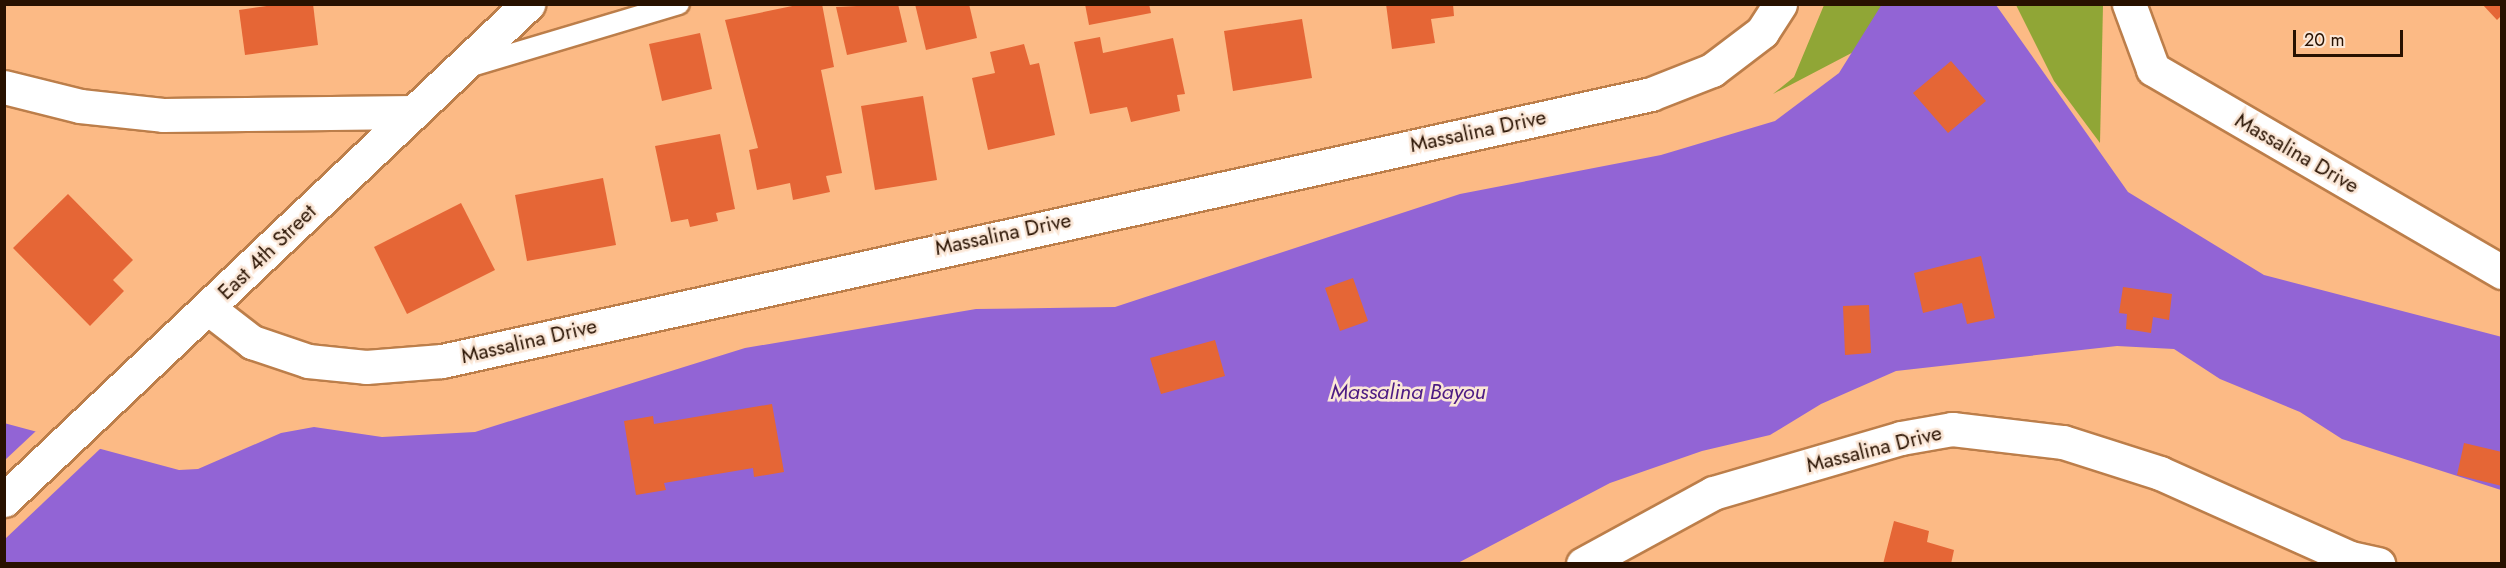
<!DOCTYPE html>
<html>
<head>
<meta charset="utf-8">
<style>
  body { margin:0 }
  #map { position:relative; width:2506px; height:568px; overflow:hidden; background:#fcba85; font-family:Jost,sans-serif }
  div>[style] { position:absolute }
  .green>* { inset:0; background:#90a636 }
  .water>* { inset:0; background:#9264d5 }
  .pier>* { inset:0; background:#fcba85 }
  .building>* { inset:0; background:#e56636 }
  .roads { filter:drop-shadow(2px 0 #bc7e4a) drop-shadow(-2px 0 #bc7e4a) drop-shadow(0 2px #bc7e4a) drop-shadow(0 -2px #bc7e4a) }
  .service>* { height:20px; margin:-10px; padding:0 10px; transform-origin:10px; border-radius:10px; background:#fff }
  .minor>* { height:33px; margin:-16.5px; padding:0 16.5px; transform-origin:16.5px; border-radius:16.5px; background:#fff }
  .tertiary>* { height:33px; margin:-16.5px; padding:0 16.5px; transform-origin:16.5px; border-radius:16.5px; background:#fff }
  span { translate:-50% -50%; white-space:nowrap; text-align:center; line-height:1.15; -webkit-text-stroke:5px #fbe7d7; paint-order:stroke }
  .street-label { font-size:21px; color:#281100 }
  .water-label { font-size:22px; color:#4d1c83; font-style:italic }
  .frame { position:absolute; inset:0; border:6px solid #281100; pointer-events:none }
  .scale { position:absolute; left:2293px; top:30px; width:110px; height:27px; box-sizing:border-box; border:3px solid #281100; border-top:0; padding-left:8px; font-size:18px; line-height:21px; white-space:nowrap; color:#281100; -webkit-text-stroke:4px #fbe7d7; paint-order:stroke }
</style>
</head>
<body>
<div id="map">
  <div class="green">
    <div style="clip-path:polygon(1824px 5px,1913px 5px,1884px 36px,1773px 94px,1794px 77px)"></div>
    <div style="clip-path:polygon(2016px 5px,2103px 5px,2100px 143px,2054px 81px)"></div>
  </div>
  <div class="water">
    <div style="clip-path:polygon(1882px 4px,1996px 5px,2128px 192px,2264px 275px,2502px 337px,2501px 490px,2342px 439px,2300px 412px,2220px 379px,2174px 349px,2117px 346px,1896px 371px,1821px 404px,1770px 435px,1702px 451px,1610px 483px,1456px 564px,5px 563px,4px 423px,179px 470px,198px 469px,281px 433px,314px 427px,382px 437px,475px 432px,745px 348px,976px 309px,1115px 307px,1460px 194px,1661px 155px,1775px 121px,1839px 73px)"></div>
  </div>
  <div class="pier">
    <div style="clip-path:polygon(36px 431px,101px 448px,5px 539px,5px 460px)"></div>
  </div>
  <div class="building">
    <div style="clip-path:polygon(281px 4px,313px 4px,318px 45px,245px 55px,239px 10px)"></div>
    <div style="clip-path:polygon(802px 4px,822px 4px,834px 67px,821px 70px,842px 173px,826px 176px,830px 192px,793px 200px,790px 183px,757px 190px,749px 150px,758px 148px,725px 20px)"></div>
    <div style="clip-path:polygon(898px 4px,907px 42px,847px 55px,836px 7px)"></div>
    <div style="clip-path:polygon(915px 4px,969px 4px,977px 38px,926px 50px)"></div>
    <div style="clip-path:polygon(1085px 4px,1149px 4px,1151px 13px,1089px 25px)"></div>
    <div style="clip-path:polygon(1386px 4px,1453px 4px,1454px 16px,1431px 19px,1435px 43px,1392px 49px)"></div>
    <div style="clip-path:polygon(2482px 4px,2502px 4px,2502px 15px,2497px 20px)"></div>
    <div style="clip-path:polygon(1302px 19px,1312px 78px,1233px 91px,1224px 31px)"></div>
    <div style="clip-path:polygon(700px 33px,712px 89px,662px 101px,649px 44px)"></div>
    <div style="clip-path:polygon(1100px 37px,1103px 53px,1173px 38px,1185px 94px,1177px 95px,1180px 111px,1131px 122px,1127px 107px,1090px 114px,1074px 42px)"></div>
    <div style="clip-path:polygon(1024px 44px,1030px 65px,1039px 63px,1055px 135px,988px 150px,972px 78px,995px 73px,990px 52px)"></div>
    <div style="clip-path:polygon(1951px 61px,1986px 101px,1948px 133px,1913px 93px)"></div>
    <div style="clip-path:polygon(923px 96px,937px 180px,875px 190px,861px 106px)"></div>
    <div style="clip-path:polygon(720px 134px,735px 209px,716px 213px,718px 221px,690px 227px,688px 219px,671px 222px,655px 146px)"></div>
    <div style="clip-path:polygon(603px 178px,616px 245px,527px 261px,515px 195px)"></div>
    <div style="clip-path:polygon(68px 194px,133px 260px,113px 280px,124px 291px,90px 326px,13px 248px)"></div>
    <div style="clip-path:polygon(461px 203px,495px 270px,407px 314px,374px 247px)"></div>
    <div style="clip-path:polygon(1981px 256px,1995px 318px,1967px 324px,1962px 303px,1923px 313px,1914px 273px)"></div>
    <div style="clip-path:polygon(1353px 278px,1368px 321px,1340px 331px,1325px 288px)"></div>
    <div style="clip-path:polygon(2123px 287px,2172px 294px,2169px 320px,2153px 317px,2151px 333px,2126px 329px,2127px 314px,2119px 313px)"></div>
    <div style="clip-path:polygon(1869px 305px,1871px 353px,1845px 355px,1843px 306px)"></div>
    <div style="clip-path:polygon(1215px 340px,1225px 376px,1161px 394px,1150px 358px)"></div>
    <div style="clip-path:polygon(772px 404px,784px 472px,754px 477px,753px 468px,664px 483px,666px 490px,636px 495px,624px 421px,653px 416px,654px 424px)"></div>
    <div style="clip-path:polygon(2464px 443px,2502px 452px,2502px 486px,2457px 475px)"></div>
    <div style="clip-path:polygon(1894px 521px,1929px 531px,1927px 542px,1954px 550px,1951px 564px,1883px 564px)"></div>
  </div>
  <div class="roads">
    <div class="service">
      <div style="left:468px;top:67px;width:220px;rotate:-16.6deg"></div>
    </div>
    <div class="minor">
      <div style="left:2129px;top:4px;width:69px;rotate:69.7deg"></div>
      <div style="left:2153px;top:69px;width:404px;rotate:30.2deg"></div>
      <div style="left:4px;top:87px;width:78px;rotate:14deg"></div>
      <div style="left:80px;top:106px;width:83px;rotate:6.2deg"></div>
      <div style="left:163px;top:115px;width:251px;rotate:-0.7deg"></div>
      <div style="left:208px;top:308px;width:56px;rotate:37.7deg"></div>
      <div style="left:252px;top:342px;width:59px;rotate:18.7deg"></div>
      <div style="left:308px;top:361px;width:58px;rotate:5.9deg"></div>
      <div style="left:366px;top:367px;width:76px;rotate:-4.5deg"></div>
      <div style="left:442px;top:361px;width:1238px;rotate:-12.45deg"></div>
      <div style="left:1651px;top:94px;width:66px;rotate:-21.5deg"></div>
      <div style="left:1712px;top:70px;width:63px;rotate:-37.2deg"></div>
      <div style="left:1762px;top:32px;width:33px;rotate:-57deg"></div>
      <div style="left:1583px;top:564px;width:148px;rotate:-28.6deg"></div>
      <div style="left:1713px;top:493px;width:196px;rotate:-16.3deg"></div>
      <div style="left:1901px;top:438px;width:52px;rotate:-10deg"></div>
      <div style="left:1952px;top:429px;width:112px;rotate:6.7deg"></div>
      <div style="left:2063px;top:442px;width:102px;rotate:17.7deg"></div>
      <div style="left:2160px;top:473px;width:208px;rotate:24.1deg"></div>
      <div style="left:2350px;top:558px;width:29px;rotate:12deg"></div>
    </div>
    <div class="tertiary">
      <div style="left:4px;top:500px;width:722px;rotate:-43.43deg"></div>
    </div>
  </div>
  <div class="street-label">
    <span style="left:1478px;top:131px;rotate:-12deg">Massalina Drive</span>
    <span style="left:2297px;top:153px;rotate:30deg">Massalina Drive</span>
    <span style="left:1003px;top:234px;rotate:-12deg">Massalina Drive</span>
    <span style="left:267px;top:252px;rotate:-44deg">East 4th Street</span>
    <span style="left:529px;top:341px;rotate:-13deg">Massalina Drive</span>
    <span style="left:1874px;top:449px;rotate:-14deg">Massalina Drive</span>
  </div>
  <div class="water-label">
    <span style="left:1408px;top:392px">Massalina Bayou</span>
  </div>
  <div class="frame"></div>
  <div class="scale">20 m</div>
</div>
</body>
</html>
